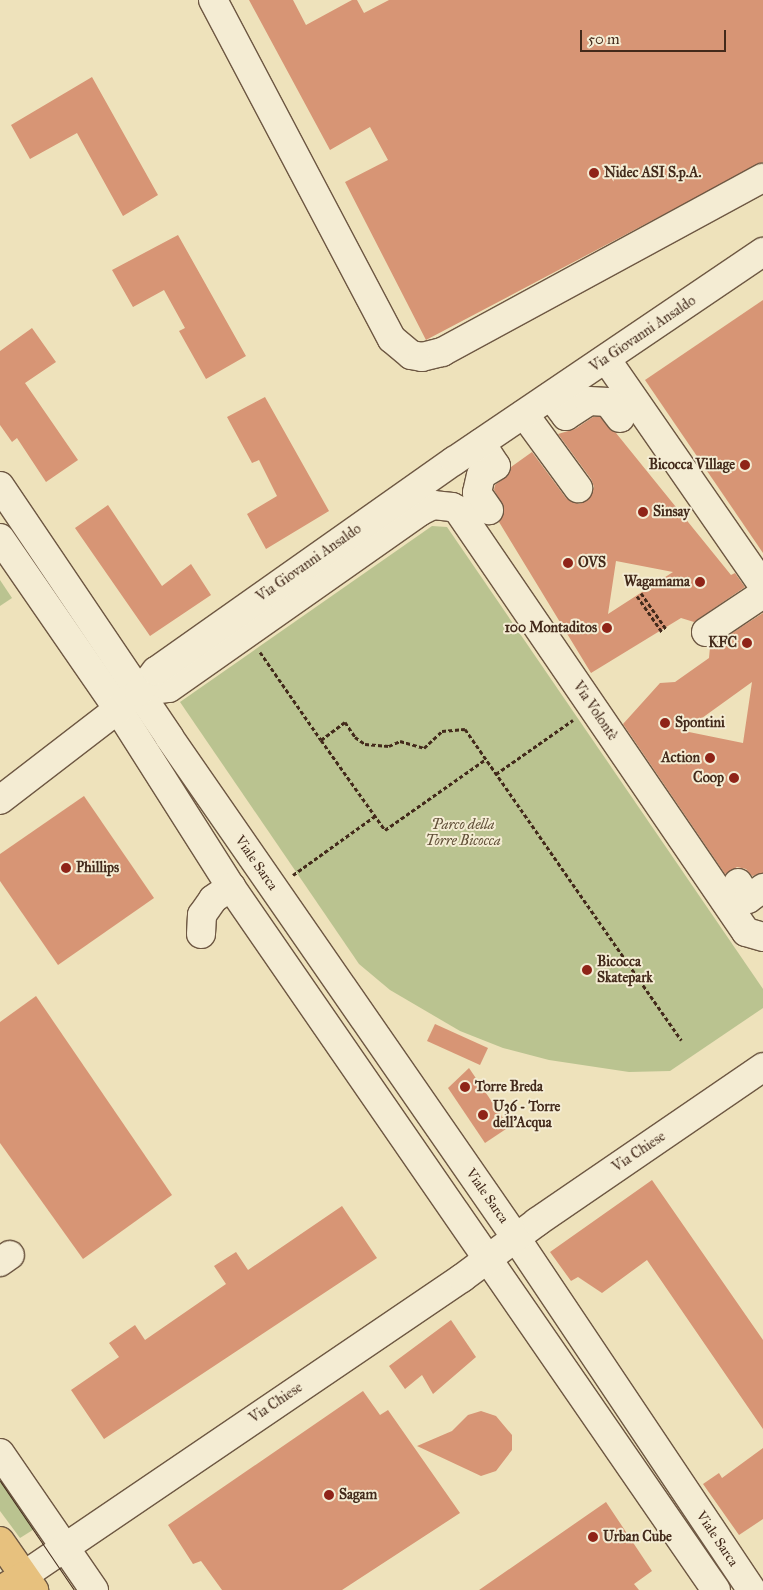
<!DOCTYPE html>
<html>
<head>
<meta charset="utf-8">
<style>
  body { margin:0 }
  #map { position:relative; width:763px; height:1590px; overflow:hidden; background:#eee2bb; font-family:"IM FELL Great Primer",serif }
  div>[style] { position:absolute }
  .green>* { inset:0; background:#bac390 }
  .building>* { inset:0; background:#d79575 }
  .path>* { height:3px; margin-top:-1.5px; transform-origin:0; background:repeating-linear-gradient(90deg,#432a1b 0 4px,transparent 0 6.5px) }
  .roads { filter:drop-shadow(1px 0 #6e5843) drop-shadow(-1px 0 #6e5843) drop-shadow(0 1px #6e5843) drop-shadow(0 -1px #6e5843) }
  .minor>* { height:28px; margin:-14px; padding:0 14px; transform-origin:14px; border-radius:14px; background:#f4ecd3 }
  .major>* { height:28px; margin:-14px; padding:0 14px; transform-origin:14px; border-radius:14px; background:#e7c17e }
  .tram>* { height:1px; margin:-0.5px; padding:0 0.5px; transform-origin:0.5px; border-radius:0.5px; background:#432a1b }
  .dots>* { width:14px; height:14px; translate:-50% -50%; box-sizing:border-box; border:2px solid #f4ecd3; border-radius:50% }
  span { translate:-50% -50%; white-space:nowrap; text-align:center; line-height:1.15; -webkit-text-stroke:4px #f4ecd3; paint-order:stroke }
  .poi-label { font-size:14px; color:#432a1b; font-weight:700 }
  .left { translate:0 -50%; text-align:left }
  .right { translate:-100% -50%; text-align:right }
  .street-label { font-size:14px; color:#432a1b }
  .park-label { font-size:14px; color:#615038; font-style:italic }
  .scale { position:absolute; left:580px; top:30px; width:146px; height:22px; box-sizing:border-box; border:2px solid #432a1b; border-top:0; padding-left:6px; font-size:15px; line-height:18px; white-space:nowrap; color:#432a1b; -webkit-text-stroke:4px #f4ecd3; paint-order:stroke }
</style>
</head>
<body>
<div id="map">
  <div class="green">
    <div style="clip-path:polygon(432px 526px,447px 527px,763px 989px,763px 1008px,670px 1071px,629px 1072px,549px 1060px,503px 1048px,460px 1031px,390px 990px,359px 964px,180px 702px)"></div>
    <div style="clip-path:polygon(0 580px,12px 598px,0 606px)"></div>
    <div style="clip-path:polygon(0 1475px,36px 1528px,20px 1538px,0 1511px)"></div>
  </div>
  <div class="building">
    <div style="clip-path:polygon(249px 0,293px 0,306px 25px,352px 0,357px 0,364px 13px,389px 0,763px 0,763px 162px,426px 340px,345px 182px,388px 160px,370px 127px,330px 150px)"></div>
    <div style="clip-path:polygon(92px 77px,158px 195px,123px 216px,77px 133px,30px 159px,11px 125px)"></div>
    <div style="clip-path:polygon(178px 235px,246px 356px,206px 379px,179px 331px,185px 328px,164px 290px,133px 307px,112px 270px)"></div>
    <div style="clip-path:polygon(763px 300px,763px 553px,645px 380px)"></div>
    <div style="clip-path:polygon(32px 328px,56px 362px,25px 383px,78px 460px,46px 482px,17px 438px,12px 442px,0 425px,0 351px)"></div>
    <div style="clip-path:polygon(265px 397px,329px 511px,266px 549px,247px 514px,277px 496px,259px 460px,252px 463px,227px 417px)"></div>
    <div style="clip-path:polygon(evenodd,593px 417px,600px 417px,616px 433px,731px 575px,735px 573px,745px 587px,694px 622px,681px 618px,591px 673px,499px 522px,504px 508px,494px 490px,495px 485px,509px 474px,511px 467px,532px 452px,566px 498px,579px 504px,588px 500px,594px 487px,591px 479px,558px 434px,575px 429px,593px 417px,616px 561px,673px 572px,608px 614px,616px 561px)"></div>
    <div style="clip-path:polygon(108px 505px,162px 586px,191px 564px,211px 595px,150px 636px,75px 528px)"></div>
    <div style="clip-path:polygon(evenodd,763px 613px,763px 873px,752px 876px,746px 869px,737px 867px,725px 874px,623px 724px,660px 683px,675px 682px,709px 658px,710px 647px,763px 613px,752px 682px,743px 743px,684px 731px,752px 682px)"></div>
    <div style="clip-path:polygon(84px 796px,154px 898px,58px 965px,0 881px,0 854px)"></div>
    <div style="clip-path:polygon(36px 996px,172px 1195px,83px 1259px,0 1143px,0 1022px)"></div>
    <div style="clip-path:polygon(435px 1024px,488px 1048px,480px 1065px,427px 1041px)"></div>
    <div style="clip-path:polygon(469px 1068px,509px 1127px,485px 1143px,448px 1088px)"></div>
    <div style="clip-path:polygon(652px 1180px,763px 1340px,763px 1429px,647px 1260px,602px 1293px,578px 1277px,571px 1281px,550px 1252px)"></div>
    <div style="clip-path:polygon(342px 1206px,377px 1258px,104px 1439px,71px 1390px,119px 1357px,109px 1343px,135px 1325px,145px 1340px,226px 1284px,214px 1266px,236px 1252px,248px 1270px)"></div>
    <div style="clip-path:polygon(451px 1320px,476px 1357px,433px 1394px,422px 1375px,405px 1389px,389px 1366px)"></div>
    <div style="clip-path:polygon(363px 1391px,380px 1415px,388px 1410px,460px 1513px,342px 1590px,222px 1590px,201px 1561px,193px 1564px,168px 1525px)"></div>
    <div style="clip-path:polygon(481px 1411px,496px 1416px,512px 1435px,512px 1450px,496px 1471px,481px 1476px,417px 1446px,452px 1431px,468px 1415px)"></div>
    <div style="clip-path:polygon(763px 1448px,763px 1519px,739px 1535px,703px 1484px,719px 1473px,722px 1478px)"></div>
    <div style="clip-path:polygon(606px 1502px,652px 1571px,634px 1584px,639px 1590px,479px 1590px)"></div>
  </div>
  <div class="path">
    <div style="left:641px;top:593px;width:44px;rotate:55.2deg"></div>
    <div style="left:637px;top:596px;width:44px;rotate:55.2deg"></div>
    <div style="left:260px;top:652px;width:107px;rotate:55.3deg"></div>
    <div style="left:321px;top:740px;width:30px;rotate:-37deg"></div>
    <div style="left:345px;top:722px;width:18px;rotate:56deg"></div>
    <div style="left:355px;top:737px;width:12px;rotate:35deg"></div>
    <div style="left:365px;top:744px;width:24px;rotate:5deg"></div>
    <div style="left:389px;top:746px;width:12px;rotate:-24deg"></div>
    <div style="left:400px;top:741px;width:25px;rotate:16deg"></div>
    <div style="left:424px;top:748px;width:25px;rotate:-43deg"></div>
    <div style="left:442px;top:731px;width:23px;rotate:-5deg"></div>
    <div style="left:465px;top:729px;width:379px;rotate:55.2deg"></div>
    <div style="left:321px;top:740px;width:110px;rotate:54.6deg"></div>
    <div style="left:385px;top:830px;width:123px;rotate:-35.1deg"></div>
    <div style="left:496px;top:774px;width:94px;rotate:-35deg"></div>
    <div style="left:293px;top:875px;width:101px;rotate:-35.7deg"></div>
  </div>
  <div class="roads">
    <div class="minor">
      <div style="left:213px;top:0;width:383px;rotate:62.2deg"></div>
      <div style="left:392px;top:339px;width:25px;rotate:40deg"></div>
      <div style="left:411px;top:355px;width:11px;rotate:10deg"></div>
      <div style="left:422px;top:357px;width:21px;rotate:-14deg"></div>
      <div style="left:442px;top:352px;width:365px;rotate:-28.5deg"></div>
      <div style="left:613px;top:369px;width:264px;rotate:55.3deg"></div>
      <div style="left:551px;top:396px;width:25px;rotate:53deg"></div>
      <div style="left:566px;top:416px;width:27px;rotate:-33deg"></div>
      <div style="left:589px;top:401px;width:19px;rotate:3deg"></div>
      <div style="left:608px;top:402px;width:20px;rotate:53deg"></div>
      <div style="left:524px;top:414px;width:92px;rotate:53.9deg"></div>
      <div style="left:481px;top:443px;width:27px;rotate:57deg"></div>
      <div style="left:496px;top:466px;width:17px;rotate:149deg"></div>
      <div style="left:481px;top:475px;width:18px;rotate:103deg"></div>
      <div style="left:477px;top:493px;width:21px;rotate:55deg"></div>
      <div style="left:0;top:486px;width:303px;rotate:56deg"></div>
      <div style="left:169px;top:737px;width:609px;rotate:55.29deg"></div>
      <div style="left:516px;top:1238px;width:424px;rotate:56.2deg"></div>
      <div style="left:0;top:538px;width:208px;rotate:55.4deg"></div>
      <div style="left:118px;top:709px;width:211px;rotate:57.6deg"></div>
      <div style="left:231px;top:887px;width:854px;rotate:55.4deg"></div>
      <div style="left:706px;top:632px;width:69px;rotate:-33.7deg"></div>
      <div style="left:139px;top:692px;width:30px;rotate:-8deg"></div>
      <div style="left:169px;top:688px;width:306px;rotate:-35.1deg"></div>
      <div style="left:419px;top:512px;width:16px;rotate:-27deg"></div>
      <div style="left:433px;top:505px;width:19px;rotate:6deg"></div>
      <div style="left:452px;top:507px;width:7px;rotate:27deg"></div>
      <div style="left:458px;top:510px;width:511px;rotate:55.69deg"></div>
      <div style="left:746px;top:932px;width:18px;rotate:16deg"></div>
      <div style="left:0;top:800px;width:149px;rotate:-37.6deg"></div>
      <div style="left:118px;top:709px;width:27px;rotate:-39deg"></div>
      <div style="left:139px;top:692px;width:27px;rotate:-51deg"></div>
      <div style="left:156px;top:671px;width:365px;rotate:-35.2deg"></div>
      <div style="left:454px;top:461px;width:373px;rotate:-34.1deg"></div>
      <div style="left:738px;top:883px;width:19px;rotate:58deg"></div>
      <div style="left:748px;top:899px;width:19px;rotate:-36deg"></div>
      <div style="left:201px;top:934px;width:19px;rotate:-87deg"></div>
      <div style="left:202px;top:915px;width:19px;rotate:-55deg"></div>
      <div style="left:213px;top:899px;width:22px;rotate:-34deg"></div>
      <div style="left:0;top:1262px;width:12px;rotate:-35deg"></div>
      <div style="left:0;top:1453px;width:166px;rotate:55.5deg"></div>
      <div style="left:23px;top:1576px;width:531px;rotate:-34.17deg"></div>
      <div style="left:462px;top:1278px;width:94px;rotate:-36.7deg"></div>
      <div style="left:537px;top:1222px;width:274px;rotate:-34.4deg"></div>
    </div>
    <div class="major">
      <div style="left:0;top:1541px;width:60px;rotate:55.2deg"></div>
      <div style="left:1px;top:1590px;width:26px;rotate:-32deg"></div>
    </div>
  </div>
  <div class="tram">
    <div style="left:0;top:1481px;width:132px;rotate:55.8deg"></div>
  </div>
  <div class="dots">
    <div style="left:594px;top:173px;background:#8f2418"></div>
    <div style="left:745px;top:465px;background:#8f2418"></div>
    <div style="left:643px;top:512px;background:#8f2418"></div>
    <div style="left:568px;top:563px;background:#8f2418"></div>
    <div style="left:700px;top:582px;background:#8f2418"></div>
    <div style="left:607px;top:628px;background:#8f2418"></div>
    <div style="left:747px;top:643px;background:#8f2418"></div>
    <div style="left:665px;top:723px;background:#8f2418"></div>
    <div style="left:710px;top:758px;background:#8f2418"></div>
    <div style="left:734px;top:778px;background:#8f2418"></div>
    <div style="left:66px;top:868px;background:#8f2418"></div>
    <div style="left:587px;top:970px;background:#8f2418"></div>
    <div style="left:465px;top:1087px;background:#8f2418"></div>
    <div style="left:483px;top:1115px;background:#8f2418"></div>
    <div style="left:329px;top:1495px;background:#8f2418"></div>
    <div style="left:593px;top:1537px;background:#8f2418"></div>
  </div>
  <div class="poi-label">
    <span class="left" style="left:604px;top:173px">Nidec ASI S.p.A.</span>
    <span class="right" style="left:735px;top:465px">Bicocca Village</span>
    <span class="left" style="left:653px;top:512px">Sinsay</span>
    <span class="left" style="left:578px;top:563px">OVS</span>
    <span class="right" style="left:690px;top:582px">Wagamama</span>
    <span class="right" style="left:597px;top:628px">100 Montaditos</span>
    <span class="right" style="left:737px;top:643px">KFC</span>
    <span class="left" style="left:675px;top:723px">Spontini</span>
    <span class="right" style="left:700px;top:758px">Action</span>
    <span class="right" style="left:724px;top:778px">Coop</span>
    <span class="left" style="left:76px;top:868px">Phillips</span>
    <span class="left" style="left:597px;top:970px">Bicocca<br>Skatepark</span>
    <span class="left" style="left:475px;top:1087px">Torre Breda</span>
    <span class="left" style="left:493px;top:1115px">U36 - Torre<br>dell'Acqua</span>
    <span class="left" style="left:339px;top:1495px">Sagam</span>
    <span class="left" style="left:603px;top:1537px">Urban Cube</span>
  </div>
  <div class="street-label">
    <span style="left:643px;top:334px;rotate:-34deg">Via Giovanni Ansaldo</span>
    <span style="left:309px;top:563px;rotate:-35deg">Via Giovanni Ansaldo</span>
    <span style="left:595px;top:711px;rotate:56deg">Via Volontè</span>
    <span style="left:256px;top:863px;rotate:55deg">Viale Sarca</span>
    <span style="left:639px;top:1152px;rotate:-34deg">Via Chiese</span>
    <span style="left:487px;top:1196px;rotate:55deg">Viale Sarca</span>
    <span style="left:276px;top:1403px;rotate:-34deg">Via Chiese</span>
    <span style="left:717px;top:1539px;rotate:56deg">Viale Sarca</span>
  </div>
  <div class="park-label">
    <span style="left:463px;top:833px">Parco della<br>Torre Bicocca</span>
  </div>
  <div class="scale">50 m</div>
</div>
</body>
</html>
